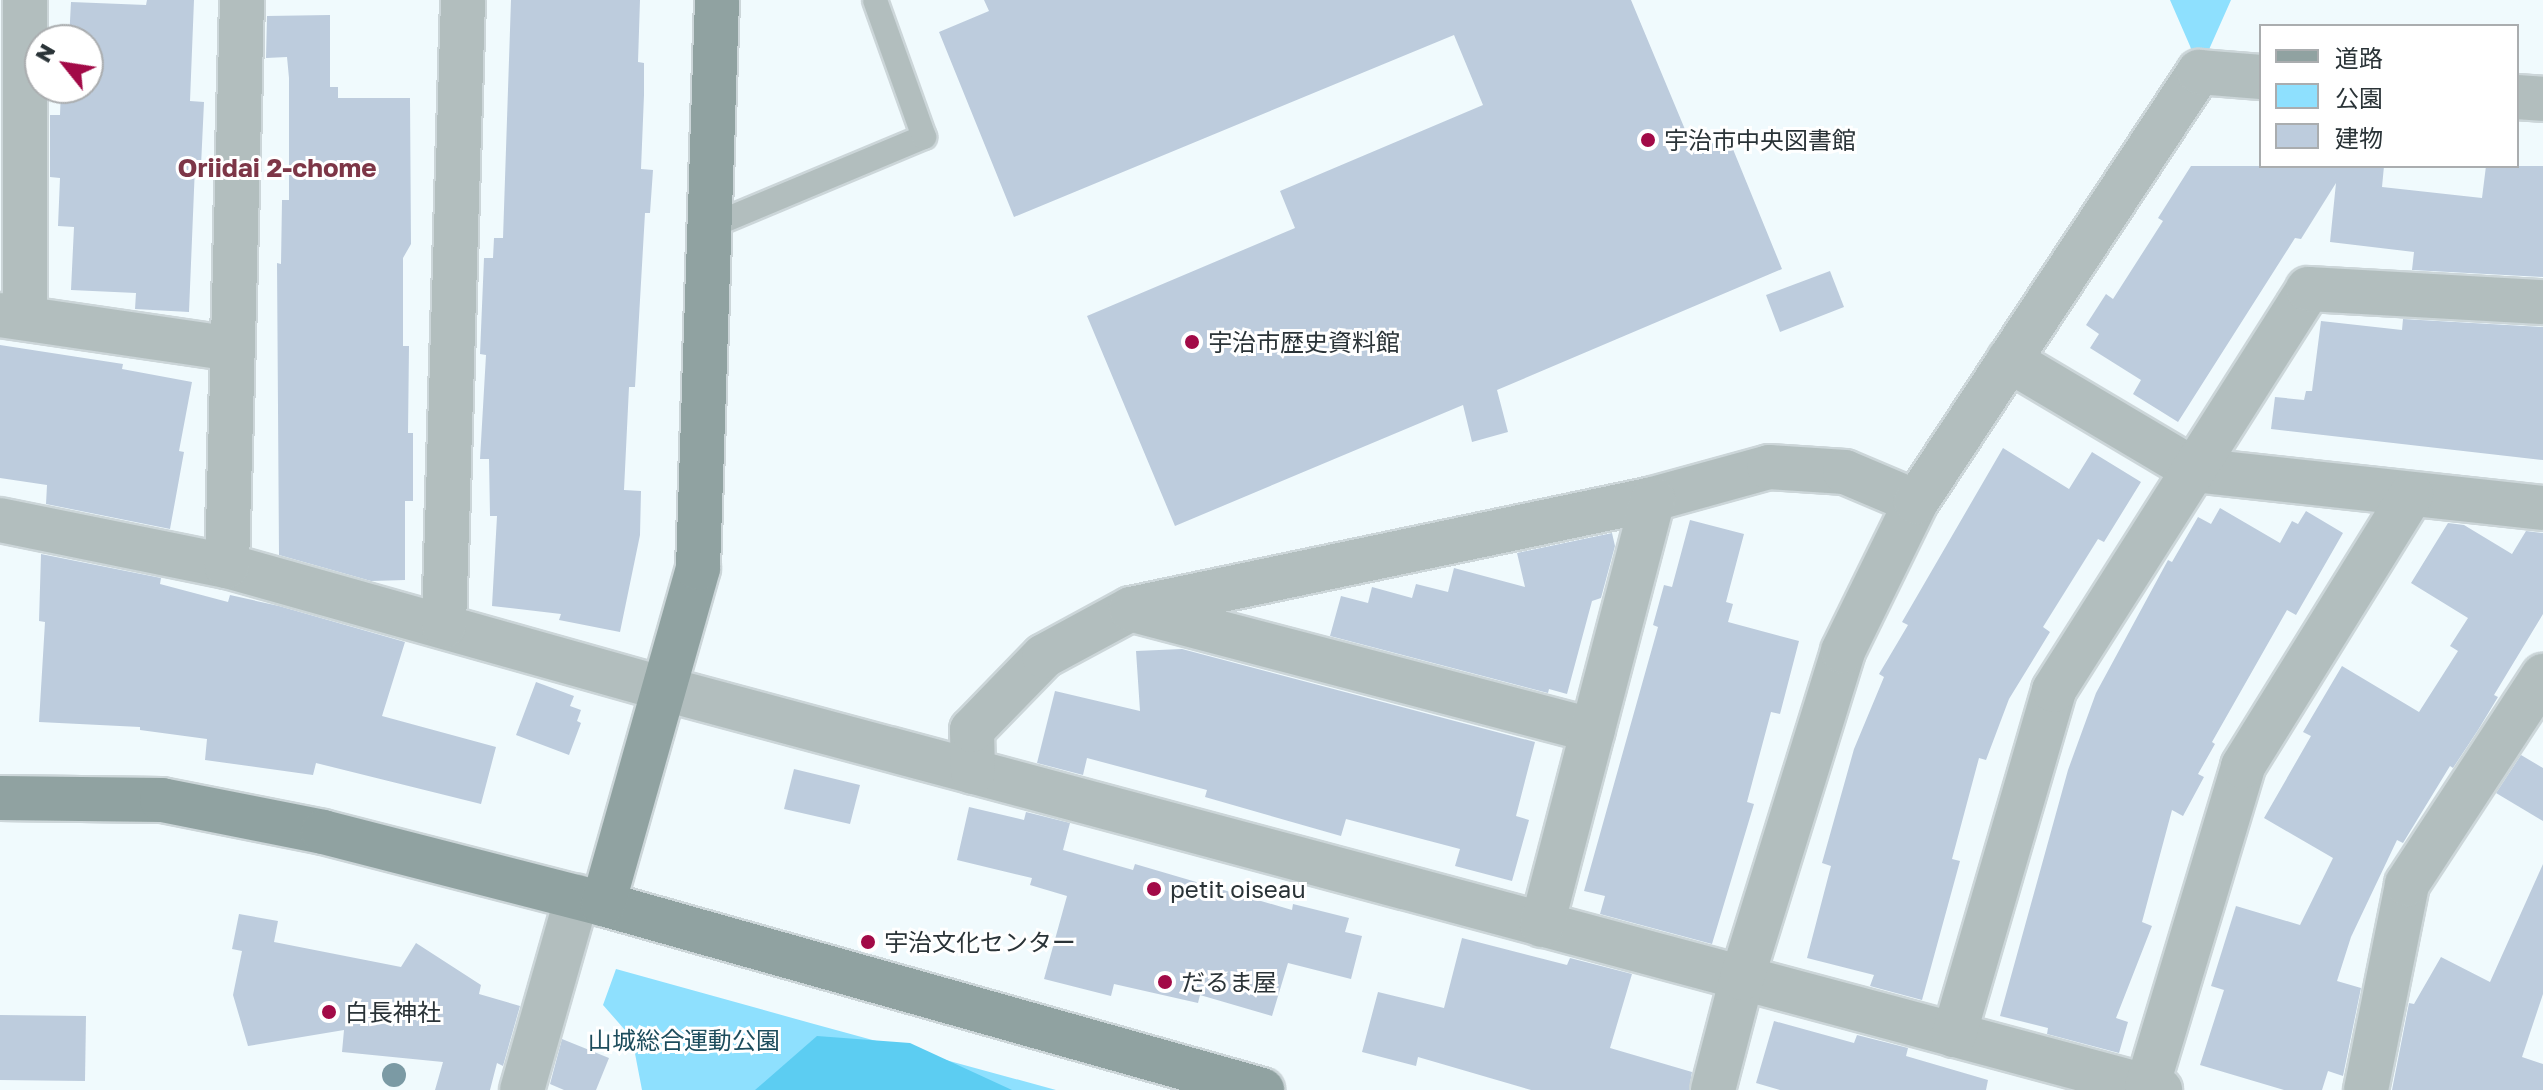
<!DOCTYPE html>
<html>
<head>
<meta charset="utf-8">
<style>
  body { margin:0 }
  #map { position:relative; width:2543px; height:1090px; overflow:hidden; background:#f0fafd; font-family:"Golos Text","Noto Sans JP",sans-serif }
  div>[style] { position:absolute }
  .green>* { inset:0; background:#8ee0fe }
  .forest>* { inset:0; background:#5ccdf2 }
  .building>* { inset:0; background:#bdccdd }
  .roads { filter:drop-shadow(2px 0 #ccd6d9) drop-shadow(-2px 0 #ccd6d9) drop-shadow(0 2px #ccd6d9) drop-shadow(0 -2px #ccd6d9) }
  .lane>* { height:24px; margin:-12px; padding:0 12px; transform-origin:12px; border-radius:12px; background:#b2bebe }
  .street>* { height:44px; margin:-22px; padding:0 22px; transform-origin:22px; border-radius:22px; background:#b2bebe }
  .secondary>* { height:44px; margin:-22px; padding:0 22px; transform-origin:22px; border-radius:22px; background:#90a2a1 }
  .trees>* { width:24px; height:24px; margin:-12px; border-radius:50%; background:#7b9aa4 }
  .dots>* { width:22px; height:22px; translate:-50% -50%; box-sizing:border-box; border:4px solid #fff; border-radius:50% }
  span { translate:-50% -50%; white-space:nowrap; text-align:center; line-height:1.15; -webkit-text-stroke:6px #fff; paint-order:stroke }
  .poi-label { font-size:24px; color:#2a3337 }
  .left { translate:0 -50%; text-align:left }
  .park-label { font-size:24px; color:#1c4c5c }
  .neighbourhood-label { font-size:26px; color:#7d3647; font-weight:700 }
  .legend { position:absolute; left:2259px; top:24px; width:260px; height:144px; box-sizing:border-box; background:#fff; border:2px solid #aaadaf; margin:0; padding:10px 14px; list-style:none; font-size:24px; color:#2a3337 }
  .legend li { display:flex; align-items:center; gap:16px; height:40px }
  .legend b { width:40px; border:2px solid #aaadaf }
  .north { position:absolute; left:24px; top:24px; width:80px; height:80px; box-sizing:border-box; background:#fff; border:2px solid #aaadaf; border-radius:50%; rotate:300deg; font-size:22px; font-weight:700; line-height:32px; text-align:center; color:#2a3337 }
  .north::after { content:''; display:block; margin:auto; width:28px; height:36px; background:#a20a47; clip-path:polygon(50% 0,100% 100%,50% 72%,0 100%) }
</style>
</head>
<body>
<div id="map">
  <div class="green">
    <div style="clip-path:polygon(2170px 0,2231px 0,2199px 72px,2190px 46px)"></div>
    <div style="clip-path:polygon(616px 969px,814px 1024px,1056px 1090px,642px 1090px,632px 1038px,603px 1005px)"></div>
  </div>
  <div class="forest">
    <div style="clip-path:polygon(817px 1036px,910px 1043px,1012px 1090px,755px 1090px)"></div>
  </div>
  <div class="building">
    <div style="clip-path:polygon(147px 0,194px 0,190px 101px,204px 102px,201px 166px,195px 166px,189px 312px,135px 309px,136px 293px,71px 290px,74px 227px,58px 226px,60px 178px,50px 177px,50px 115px,60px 115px,61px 88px,88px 88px,88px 40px,69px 40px,71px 2px,146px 5px)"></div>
    <div style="clip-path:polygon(511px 0,640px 0,638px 62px,644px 63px,644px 95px,641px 169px,653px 170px,650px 213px,645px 213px,635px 387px,629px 387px,624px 490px,641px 491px,640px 535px,620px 632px,559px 620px,561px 614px,492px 606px,497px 516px,490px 516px,489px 459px,480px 459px,486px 355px,480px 354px,484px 258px,493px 258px,494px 238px,503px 238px)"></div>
    <div style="clip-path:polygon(984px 0,1631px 0,1694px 151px,1728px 137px,1782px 269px,1497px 390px,1508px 432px,1472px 442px,1463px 405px,1175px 526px,1087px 316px,1295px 228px,1280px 191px,1483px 105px,1454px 35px,1014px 217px,939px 32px,989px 11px)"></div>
    <div style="clip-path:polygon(330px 15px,330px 87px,338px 87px,338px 98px,410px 98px,411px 244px,403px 258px,403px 346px,409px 346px,408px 433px,413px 433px,413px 501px,405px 501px,405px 580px,371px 581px,279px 555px,277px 263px,281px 264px,282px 200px,289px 200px,289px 78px,287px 57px,266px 58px,267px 16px)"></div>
    <div style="clip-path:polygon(2191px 166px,2384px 166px,2382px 187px,2482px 198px,2486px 166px,2543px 166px,2543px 277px,2412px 270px,2414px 252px,2330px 242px,2336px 183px,2301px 239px,2295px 238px,2178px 422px,2133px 394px,2141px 380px,2090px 348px,2099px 334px,2086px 325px,2106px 294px,2113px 299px,2163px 221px,2158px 218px)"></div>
    <div style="clip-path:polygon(1830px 271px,1844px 307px,1780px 332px,1766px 295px)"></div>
    <div style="clip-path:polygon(2403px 319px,2543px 327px,2543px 460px,2271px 429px,2275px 397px,2304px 400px,2306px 391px,2312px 391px,2321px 321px,2402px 330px)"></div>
    <div style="clip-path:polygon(0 345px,123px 364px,122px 369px,192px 382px,179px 451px,184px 452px,170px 529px,46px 504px,47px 485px,0 478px)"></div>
    <div style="clip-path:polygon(2003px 448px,2069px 489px,2092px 452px,2141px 482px,2104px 542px,2098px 539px,2043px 627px,2050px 632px,2009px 699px,1986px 760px,1979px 758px,1952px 859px,1960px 861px,1922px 1000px,1870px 986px,1874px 975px,1807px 958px,1831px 866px,1822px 863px,1854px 749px,1884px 677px,1879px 674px,1908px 625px,1902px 622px)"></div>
    <div style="clip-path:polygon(2220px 508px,2280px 543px,2292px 521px,2298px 524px,2306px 511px,2343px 533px,2296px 615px,2287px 610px,2212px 742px,2215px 744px,2198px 774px,2204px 777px,2183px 816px,2172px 810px,2142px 922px,2152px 926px,2116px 1018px,2128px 1022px,2119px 1053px,2047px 1034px,2048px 1028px,2000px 1016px,2068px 770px,2096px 693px,2168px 560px,2172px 562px,2198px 517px,2211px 524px)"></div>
    <div style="clip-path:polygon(1690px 520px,1744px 534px,1726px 602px,1733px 604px,1728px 622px,1799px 641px,1780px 714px,1771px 712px,1747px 802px,1754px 804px,1712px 944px,1600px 914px,1605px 896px,1584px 891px,1658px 627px,1653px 625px,1664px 585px,1672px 587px)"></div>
    <div style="clip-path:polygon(2448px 523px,2464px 525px,2512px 554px,2526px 531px,2543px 533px,2543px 614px,2494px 695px,2498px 697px,2478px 730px,2453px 768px,2450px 766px,2403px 843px,2397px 840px,2351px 937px,2337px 981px,2361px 988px,2343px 1076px,2328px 1071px,2322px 1090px,2284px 1090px,2200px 1065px,2224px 990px,2211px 986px,2236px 906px,2300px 925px,2333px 858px,2264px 818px,2311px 736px,2303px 732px,2342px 666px,2419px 712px,2458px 651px,2450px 646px,2468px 618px,2411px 583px)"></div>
    <div style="clip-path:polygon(1612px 533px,1615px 546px,1601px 598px,1592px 601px,1567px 694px,1549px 689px,1548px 693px,1330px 636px,1341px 596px,1368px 603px,1372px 587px,1412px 598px,1416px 584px,1448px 592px,1454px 568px,1525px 587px,1517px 553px)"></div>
    <div style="clip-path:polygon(41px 554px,161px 578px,160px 584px,228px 602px,230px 595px,279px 606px,405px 642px,382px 716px,496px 747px,481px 804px,316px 763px,313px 775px,205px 760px,207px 739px,140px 730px,140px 727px,39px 722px,45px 622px,39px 621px)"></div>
    <div style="clip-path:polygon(1182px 649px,1535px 742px,1516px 816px,1529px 820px,1512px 881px,1455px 866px,1460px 849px,1346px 819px,1341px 836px,1205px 797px,1207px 790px,1087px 758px,1083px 775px,1037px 763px,1055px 691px,1140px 711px,1136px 651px)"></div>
    <div style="clip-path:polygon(536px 682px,574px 696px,570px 706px,581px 710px,577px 721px,581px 723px,569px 755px,516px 735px)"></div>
    <div style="clip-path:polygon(2521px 755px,2543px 768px,2543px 821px,2496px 793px)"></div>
    <div style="clip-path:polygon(794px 769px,860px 785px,850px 824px,784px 809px)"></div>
    <div style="clip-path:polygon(969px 807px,1024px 820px,1026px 812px,1070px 823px,1063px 850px,1133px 870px,1135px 864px,1292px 910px,1293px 904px,1349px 918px,1345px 932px,1362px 936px,1351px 979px,1288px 963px,1272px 1016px,1200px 995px,1198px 1003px,1114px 984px,1111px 996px,1044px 979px,1067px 896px,1030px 885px,1032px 878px,957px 860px)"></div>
    <div style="clip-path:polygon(2543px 864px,2543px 994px,2522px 1057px,2543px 1064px,2543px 1090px,2392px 1090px,2409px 1003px,2414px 1004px,2441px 957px,2490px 982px)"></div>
    <div style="clip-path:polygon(239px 914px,278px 921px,274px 942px,401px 967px,416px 943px,481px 985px,479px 994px,520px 1006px,503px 1066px,497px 1063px,490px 1090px,435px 1090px,443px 1062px,342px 1052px,344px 1030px,248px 1046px,233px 995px,242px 951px,232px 949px)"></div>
    <div style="clip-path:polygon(1462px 938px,1567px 965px,1570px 958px,1632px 974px,1610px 1048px,1692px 1072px,1689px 1090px,1531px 1090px,1418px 1057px,1416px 1066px,1362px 1052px,1378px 992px,1444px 1008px)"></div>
    <div style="clip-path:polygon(0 1015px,86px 1016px,85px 1081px,0 1080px)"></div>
    <div style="clip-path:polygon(1774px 1021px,1854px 1043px,1857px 1035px,1908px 1048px,1906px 1056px,1988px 1080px,1986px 1090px,1780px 1090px,1756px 1083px)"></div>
    <div style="clip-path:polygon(562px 1039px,609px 1058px,596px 1090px,564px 1090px,550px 1084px)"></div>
  </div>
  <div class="roads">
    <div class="lane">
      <div style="left:711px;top:226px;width:231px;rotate:-22.7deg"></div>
      <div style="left:924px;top:137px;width:145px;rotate:-109.7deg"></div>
    </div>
    <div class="street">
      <div style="left:2517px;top:97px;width:26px;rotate:4deg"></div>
      <div style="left:0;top:315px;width:234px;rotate:8.3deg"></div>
      <div style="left:25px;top:316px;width:316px;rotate:-90deg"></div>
      <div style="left:2009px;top:360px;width:215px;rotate:30.7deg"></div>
      <div style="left:2194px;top:470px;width:351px;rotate:6.2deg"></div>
      <div style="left:0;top:520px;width:232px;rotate:11.5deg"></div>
      <div style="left:227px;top:566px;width:455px;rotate:15.7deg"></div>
      <div style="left:665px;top:689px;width:1548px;rotate:15.01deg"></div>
      <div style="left:227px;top:566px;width:566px;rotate:-88.48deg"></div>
      <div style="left:1141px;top:612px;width:467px;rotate:14.7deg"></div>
      <div style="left:444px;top:626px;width:626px;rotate:-88.26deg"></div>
      <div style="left:973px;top:772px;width:42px;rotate:-91.4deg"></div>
      <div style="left:972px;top:730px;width:103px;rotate:-45.8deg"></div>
      <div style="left:1044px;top:656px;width:99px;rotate:-28.4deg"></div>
      <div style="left:1131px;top:609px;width:533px;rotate:-11.9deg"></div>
      <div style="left:1653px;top:499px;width:120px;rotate:-15.4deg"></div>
      <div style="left:1769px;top:467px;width:76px;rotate:3.8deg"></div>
      <div style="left:1845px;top:472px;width:77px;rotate:22.9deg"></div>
      <div style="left:1542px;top:925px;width:440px;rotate:-75.4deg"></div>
      <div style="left:1954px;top:1035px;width:359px;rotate:-73.8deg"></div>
      <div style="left:2054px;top:690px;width:475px;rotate:-57.6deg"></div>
      <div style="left:2308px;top:289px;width:235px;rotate:3.2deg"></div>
      <div style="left:2147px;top:1087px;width:335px;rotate:-73.3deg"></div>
      <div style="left:2243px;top:766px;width:319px;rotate:-58.2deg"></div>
      <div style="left:522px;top:1090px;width:201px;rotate:-74.1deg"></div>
      <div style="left:1713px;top:1090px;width:116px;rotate:-75.5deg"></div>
      <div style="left:1742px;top:978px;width:342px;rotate:-72.8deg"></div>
      <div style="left:1843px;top:651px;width:166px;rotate:-63.9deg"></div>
      <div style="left:1916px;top:502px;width:515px;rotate:-56.65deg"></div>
      <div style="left:2199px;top:72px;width:62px;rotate:4.6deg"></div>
      <div style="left:2366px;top:1090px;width:210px;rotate:-78.7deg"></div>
      <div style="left:2407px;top:884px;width:249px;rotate:-56.8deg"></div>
    </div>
    <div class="secondary">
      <div style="left:0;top:798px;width:162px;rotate:0.7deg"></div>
      <div style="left:162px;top:800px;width:164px;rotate:11.2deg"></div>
      <div style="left:323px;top:832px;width:289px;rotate:14.4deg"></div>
      <div style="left:603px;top:904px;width:685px;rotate:15.76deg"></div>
      <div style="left:603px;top:904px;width:349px;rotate:-74.2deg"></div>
      <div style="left:698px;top:568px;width:568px;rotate:-88.08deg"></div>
    </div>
  </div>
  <div class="trees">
    <div style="left:394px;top:1075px"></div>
  </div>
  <div class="dots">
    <div style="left:1648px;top:140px;background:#a20a47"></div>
    <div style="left:1192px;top:342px;background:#a20a47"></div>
    <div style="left:1154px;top:889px;background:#a20a47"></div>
    <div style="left:868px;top:942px;background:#a20a47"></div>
    <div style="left:1165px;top:982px;background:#a20a47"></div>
    <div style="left:329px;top:1012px;background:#a20a47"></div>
  </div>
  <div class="poi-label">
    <span class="left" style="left:1664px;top:140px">宇治市中央図書館</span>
    <span class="left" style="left:1208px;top:342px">宇治市歴史資料館</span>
    <span class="left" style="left:1170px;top:889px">petit oiseau</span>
    <span class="left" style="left:884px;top:942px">宇治文化センター</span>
    <span class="left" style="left:1181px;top:982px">だるま屋</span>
    <span class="left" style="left:345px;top:1012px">白長神社</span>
  </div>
  <div class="park-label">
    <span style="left:684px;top:1040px">山城総合運動公園</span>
  </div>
  <div class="neighbourhood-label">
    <span style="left:277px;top:168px">Oriidai 2-chome</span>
  </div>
  <ul class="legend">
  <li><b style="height:10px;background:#90a2a1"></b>道路</li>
  <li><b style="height:22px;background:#8ee0fe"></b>公園</li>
  <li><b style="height:22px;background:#bdccdd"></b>建物</li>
  </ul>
  <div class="north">N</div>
</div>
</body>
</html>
